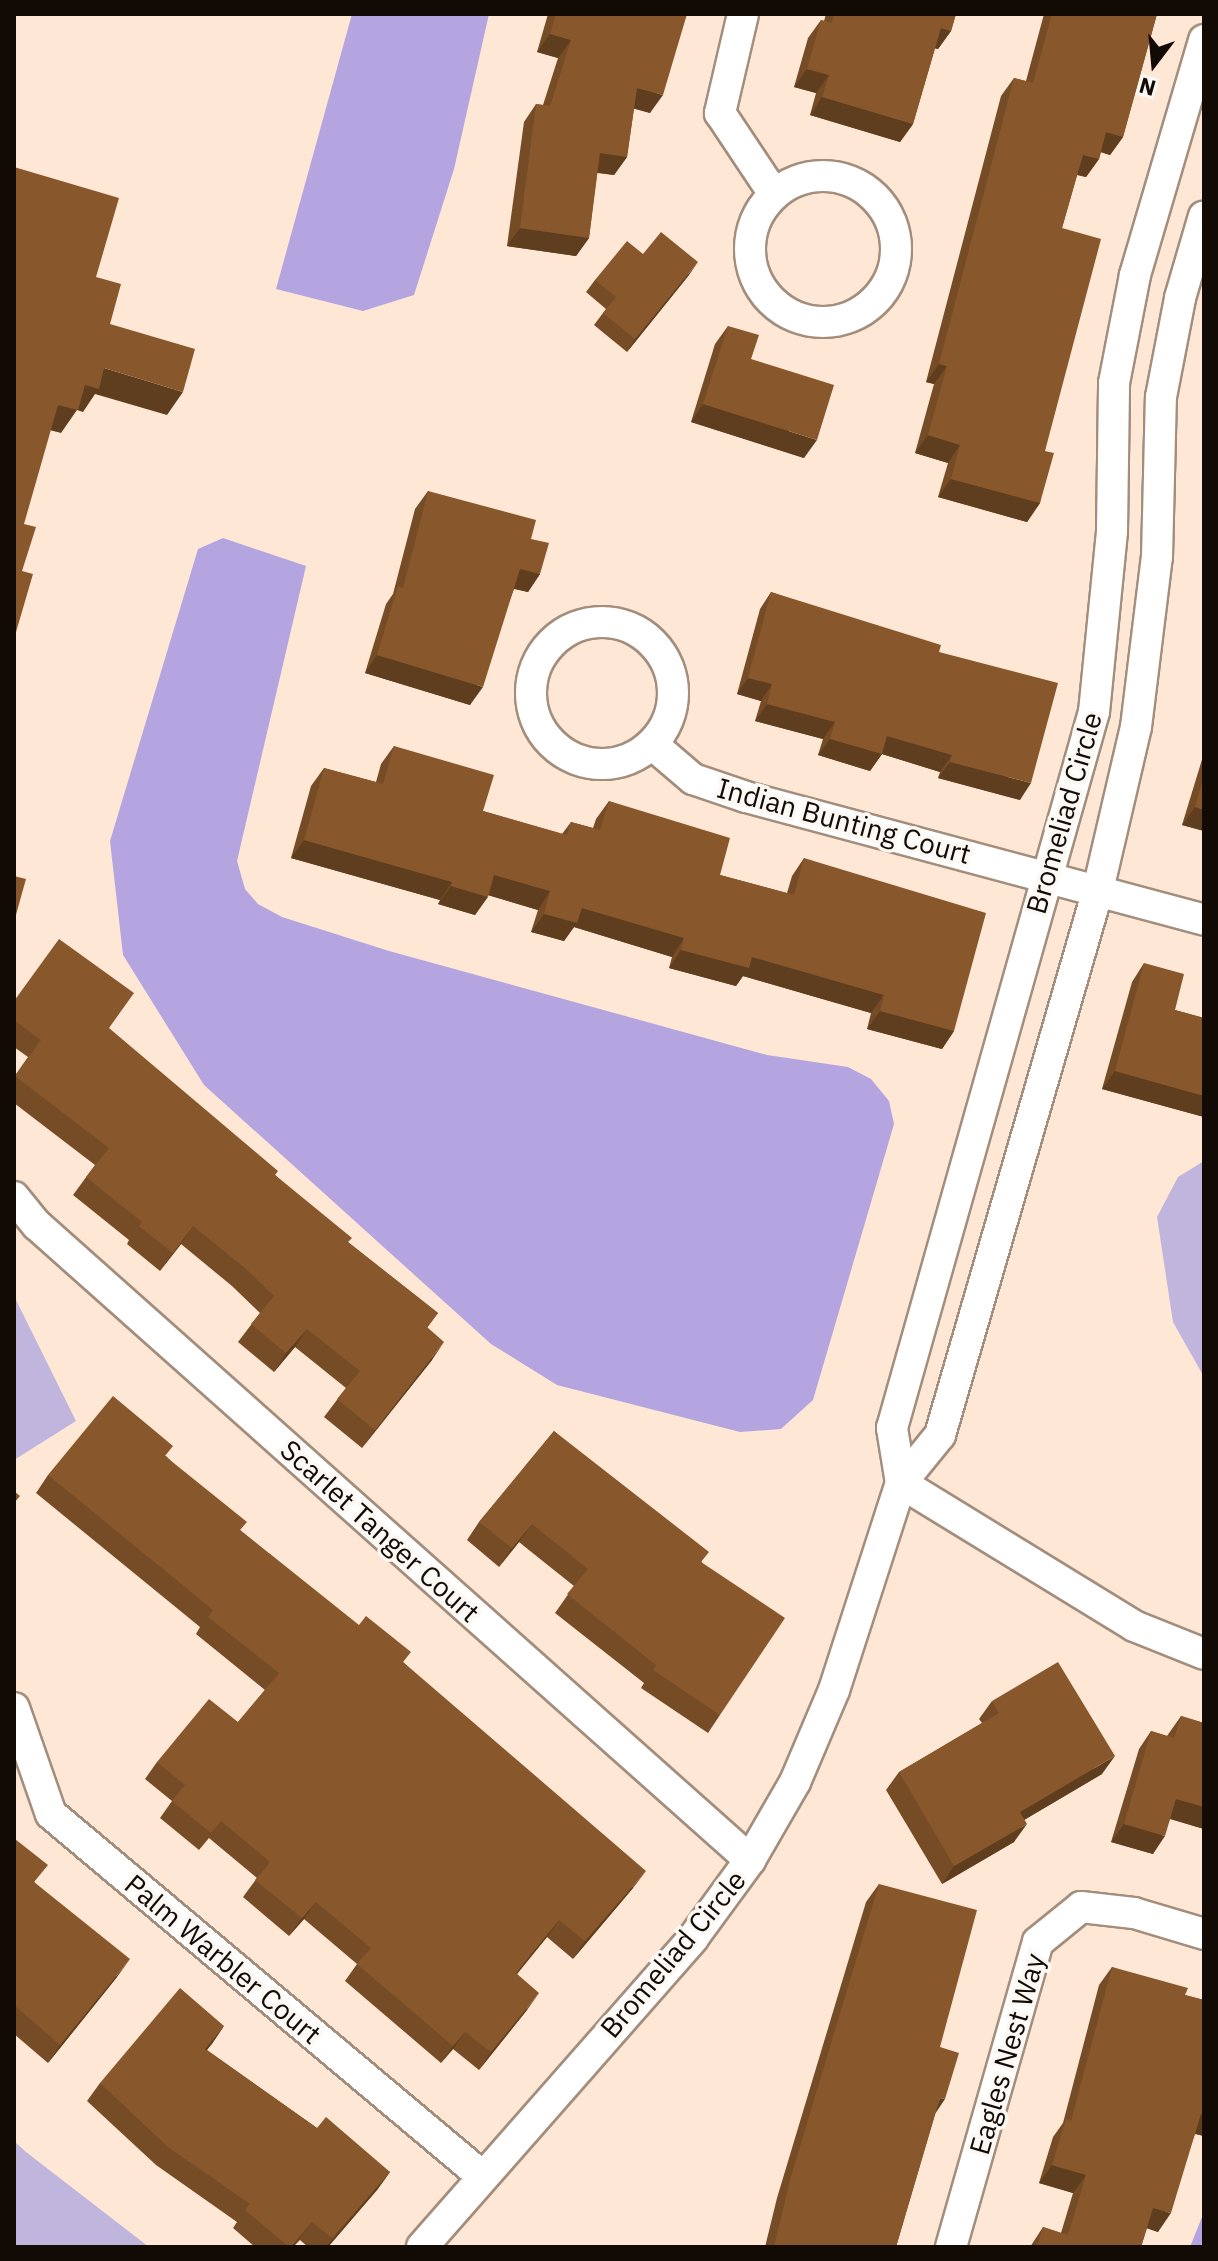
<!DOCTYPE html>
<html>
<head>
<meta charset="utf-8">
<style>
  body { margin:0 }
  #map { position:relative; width:1218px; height:2261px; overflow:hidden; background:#fee7d4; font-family:"IBM Plex Sans",sans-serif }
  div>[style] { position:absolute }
  .green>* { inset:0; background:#bfb5dd }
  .water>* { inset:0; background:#b4a4df }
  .roads { filter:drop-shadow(2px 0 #a38e7d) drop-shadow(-2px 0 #a38e7d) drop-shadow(0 2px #a38e7d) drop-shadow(0 -2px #a38e7d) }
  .minor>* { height:30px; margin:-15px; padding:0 15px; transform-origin:15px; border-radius:15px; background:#fff }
  .minor>.ring { margin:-15px; padding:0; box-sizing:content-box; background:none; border:30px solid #fff; border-radius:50% }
  .wall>* { inset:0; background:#754c26 }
  .shaded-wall>* { inset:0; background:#5f3e1f }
  .building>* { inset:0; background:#88582c }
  span { translate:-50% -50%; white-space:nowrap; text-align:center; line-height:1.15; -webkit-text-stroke:7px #fcf8f4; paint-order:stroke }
  .street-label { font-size:28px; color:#110a05 }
  .frame { position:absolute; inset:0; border:16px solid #110a05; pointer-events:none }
  .north { position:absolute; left:1114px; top:24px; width:80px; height:80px; -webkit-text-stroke:6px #fcf8f4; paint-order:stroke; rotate:196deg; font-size:22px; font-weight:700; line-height:32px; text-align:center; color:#110a05 }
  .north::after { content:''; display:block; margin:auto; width:28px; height:36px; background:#110a05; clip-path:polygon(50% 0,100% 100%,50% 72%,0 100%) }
</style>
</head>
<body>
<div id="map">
  <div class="green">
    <div style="clip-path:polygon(1204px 1161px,1204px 1377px,1173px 1322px,1157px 1217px,1178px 1177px)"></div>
    <div style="clip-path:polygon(14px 1296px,76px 1421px,14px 1460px)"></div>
    <div style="clip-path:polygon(14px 2141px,26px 2152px,149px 2247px,14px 2247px)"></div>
  </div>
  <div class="water">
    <div style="clip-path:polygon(352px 14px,489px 14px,454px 169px,414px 295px,363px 311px,276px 289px)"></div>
    <div style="clip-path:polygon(223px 538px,306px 566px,237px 861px,245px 889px,258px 904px,282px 917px,389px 951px,767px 1055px,848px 1067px,871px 1079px,889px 1101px,894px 1124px,813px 1400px,781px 1429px,740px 1432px,557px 1385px,491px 1344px,204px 1085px,123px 955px,110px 841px,198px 549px)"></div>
    <div style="clip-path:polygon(1204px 2212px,1204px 2247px,1190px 2247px)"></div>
  </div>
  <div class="roads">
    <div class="minor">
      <div style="left:743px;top:14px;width:102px;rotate:103.1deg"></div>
      <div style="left:720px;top:113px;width:97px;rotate:56.3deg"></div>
      <div class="ring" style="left:750px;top:176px;width:116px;height:116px"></div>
      <div class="ring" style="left:531px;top:622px;width:112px;height:112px"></div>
      <div style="left:652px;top:744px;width:54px;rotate:40.5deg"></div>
      <div style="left:693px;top:779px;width:56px;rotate:18.8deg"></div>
      <div style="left:746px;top:797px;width:474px;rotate:15deg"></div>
      <div style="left:14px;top:1197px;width:36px;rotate:51deg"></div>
      <div style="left:37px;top:1225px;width:955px;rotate:41.69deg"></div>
      <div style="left:901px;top:1483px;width:56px;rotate:-99.3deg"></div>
      <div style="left:892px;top:1428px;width:744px;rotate:-74.25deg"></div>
      <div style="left:1094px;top:712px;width:182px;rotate:-84.3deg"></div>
      <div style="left:1112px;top:531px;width:148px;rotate:-89.2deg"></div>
      <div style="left:1114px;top:383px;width:110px;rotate:-79deg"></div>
      <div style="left:1135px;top:275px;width:245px;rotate:-73.6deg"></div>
      <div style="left:901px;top:1483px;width:273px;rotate:31.5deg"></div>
      <div style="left:1134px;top:1626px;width:75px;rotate:21.8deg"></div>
      <div style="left:14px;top:1708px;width:112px;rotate:70.8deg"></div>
      <div style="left:51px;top:1814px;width:563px;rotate:40.03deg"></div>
      <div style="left:422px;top:2247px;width:411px;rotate:-48.7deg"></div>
      <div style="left:693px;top:1938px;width:97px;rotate:-53.8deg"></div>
      <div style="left:750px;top:1860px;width:90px;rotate:-60deg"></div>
      <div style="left:795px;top:1782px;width:100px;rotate:-67deg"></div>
      <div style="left:834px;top:1690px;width:218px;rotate:-72.1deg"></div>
      <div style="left:901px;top:1483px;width:62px;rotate:-50.9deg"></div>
      <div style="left:940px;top:1435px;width:567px;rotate:-73.83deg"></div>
      <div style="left:1098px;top:890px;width:167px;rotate:-76.9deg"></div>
      <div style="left:1136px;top:727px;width:171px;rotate:-83deg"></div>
      <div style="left:1157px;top:557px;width:160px;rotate:-88.6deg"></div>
      <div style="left:1161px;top:397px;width:101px;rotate:-79.1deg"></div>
      <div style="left:1180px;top:298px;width:85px;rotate:-73.7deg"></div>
      <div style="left:951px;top:2247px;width:317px;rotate:-74.1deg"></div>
      <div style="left:1038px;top:1942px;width:55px;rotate:-39.1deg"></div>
      <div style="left:1081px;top:1907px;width:53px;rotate:6.5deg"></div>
      <div style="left:1134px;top:1913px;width:73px;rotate:16.7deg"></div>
    </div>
  </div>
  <div class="wall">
    <div style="clip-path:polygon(548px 14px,687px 14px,650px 113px,634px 108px,627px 157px,614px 175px,597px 173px,589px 238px,576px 256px,507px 246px,524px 122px,536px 104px,543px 105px,558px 58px,537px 52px)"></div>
    <div style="clip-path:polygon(826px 14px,956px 14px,951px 31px,938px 49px,935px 48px,913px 124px,900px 142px,810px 115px,816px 93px,794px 87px,808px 38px,821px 20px,824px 21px)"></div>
    <div style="clip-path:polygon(1044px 14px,1157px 14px,1123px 137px,1110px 155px,1101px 152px,1099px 159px,1086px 177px,1077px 175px,1062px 228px,1045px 451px,1040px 503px,1027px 522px,938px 497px,948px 463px,915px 453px,934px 384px,926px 382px,1001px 96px,1014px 78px,1026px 81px)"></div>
    <div style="clip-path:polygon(643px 254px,689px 275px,627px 352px,594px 325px,606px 309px,586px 292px,595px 280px)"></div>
    <div style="clip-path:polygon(728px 326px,804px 458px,691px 422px,715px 344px)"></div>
    <div style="clip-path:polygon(428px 491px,531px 539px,540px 574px,528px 592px,514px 589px,470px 705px,365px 673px,386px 604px,393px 594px,415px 509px)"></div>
    <div style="clip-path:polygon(771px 592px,939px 652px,1020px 800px,938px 778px,940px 772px,882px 754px,870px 771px,818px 755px,823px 739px,755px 721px,761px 701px,737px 694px,760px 609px)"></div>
    <div style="clip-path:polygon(394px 746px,483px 811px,562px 834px,571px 822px,593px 828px,596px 819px,609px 801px,720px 875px,787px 893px,792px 876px,804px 858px,954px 1031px,942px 1049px,867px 1029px,871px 1013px,743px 976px,736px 986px,669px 968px,672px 957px,574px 927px,564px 941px,531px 932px,538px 910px,488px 895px,475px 915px,438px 904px,440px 900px,291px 858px,311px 786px,324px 768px,376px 782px,381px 764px)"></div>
    <div style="clip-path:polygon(1204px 753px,1204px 831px,1182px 825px)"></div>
    <div style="clip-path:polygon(1144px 963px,1175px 1010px,1204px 1018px,1204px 1117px,1102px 1089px,1132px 982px)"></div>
    <div style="clip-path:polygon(14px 1001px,109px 1029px,275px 1175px,349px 1243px,438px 1313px,427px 1328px,432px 1360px,362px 1448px,324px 1417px,346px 1388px,295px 1347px,274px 1372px,238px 1342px,260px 1313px,232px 1286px,181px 1244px,160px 1271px,127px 1244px,129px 1240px,73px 1195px,95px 1165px,14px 1103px,14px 1077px,28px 1057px,14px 1047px)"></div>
    <div style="clip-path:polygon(554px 1431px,702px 1562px,720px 1715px,708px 1733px,641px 1688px,644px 1683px,555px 1613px,574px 1586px,519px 1542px,499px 1567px,467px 1540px,479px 1522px)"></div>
    <div style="clip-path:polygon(166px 1456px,241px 1531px,404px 1663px,633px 1888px,573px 1959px,547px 1937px,517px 1974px,527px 2010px,479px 2070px,453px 2049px,441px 2063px,345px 1981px,357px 1964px,304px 1919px,289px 1936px,243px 1897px,257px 1878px,209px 1838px,199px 1850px,160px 1818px,172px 1801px,145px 1779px,157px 1762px,238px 1722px,265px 1690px,196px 1634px,200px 1627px,36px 1493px,48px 1475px)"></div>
    <div style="clip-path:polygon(992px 1701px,1102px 1774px,1024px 1820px,1014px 1842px,942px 1884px,886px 1790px,899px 1772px,982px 1723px,979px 1719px)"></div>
    <div style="clip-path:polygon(1181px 1716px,1204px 1723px,1204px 1829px,1170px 1819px,1153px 1854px,1111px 1842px,1139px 1749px,1151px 1731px,1167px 1736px)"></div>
    <div style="clip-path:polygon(14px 1840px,35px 1883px,117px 1977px,48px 2063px,14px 2034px)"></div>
    <div style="clip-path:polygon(879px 1884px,940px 2047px,935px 2114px,896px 2247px,765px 2247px,777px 2198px,866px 1902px)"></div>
    <div style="clip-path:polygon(1112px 1967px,1185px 1995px,1204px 2000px,1204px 2136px,1195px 2134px,1158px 2232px,1147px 2228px,1141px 2247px,1030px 2247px,1043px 2227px,1061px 2233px,1073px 2193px,1039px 2183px,1053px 2137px,1063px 2123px,1099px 1985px)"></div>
    <div style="clip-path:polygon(224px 2026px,207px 2050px,317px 2128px,390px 2172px,377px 2190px,328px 2247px,308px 2247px,300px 2240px,293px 2247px,255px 2247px,233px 2228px,237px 2222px,156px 2165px,87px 2101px,100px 2083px)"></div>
  </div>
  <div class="shaded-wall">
    <div style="clip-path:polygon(941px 28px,951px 31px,938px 49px,928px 47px)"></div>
    <div style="clip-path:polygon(550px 34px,571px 40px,558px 58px,537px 52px)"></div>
    <div style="clip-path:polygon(807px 69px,829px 75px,816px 93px,794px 87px)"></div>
    <div style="clip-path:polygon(637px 88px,663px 95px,650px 113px,624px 106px)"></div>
    <div style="clip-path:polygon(822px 97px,913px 124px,900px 142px,810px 115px)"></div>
    <div style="clip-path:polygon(1106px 132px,1123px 137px,1110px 155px,1094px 150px)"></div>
    <div style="clip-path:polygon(600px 153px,627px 157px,614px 175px,587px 171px)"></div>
    <div style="clip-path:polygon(1083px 155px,1099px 159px,1086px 177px,1070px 173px)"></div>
    <div style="clip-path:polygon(520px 228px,589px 238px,576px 256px,507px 246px)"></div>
    <div style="clip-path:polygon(698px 262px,689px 275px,627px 352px,635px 339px)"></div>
    <div style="clip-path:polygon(939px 364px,947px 366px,934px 384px,926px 382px)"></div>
    <div style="clip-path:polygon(104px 368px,183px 392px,167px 415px,95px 394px,83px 412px,77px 410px,61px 433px,42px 428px,58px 405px,85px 385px)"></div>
    <div style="clip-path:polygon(703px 404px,817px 440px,804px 458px,691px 422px)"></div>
    <div style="clip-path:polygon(928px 435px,960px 445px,948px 463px,915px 453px)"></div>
    <div style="clip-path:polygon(951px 479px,1040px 503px,1027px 522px,938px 497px)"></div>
    <div style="clip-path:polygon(520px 569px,540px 574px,528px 592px,508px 587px)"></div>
    <div style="clip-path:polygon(377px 655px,483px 687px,470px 705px,365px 673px)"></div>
    <div style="clip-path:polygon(748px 678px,772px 684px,761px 701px,737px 694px)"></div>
    <div style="clip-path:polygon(767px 704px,835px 722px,823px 739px,755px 721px)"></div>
    <div style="clip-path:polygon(887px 736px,952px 755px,940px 772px,882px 754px,870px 771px,818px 755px,830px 739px)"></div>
    <div style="clip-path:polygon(950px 762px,1031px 783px,1020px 800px,938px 778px)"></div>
    <div style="clip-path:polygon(1195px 807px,1204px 810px,1204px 831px,1182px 825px)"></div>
    <div style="clip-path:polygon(304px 840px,452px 882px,440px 900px,291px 858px)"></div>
    <div style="clip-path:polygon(494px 875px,550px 891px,538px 910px,481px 893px)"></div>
    <div style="clip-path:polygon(451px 886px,488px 897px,475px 915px,438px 904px)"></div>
    <div style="clip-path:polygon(582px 908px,684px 938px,672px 957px,574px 927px,564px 941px,531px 932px,544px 914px)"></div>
    <div style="clip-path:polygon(681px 950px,752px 957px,884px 995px,871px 1013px,743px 976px,736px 986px,669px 968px)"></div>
    <div style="clip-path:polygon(880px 1011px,954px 1031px,942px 1049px,867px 1029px)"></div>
    <div style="clip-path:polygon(1115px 1071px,1204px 1096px,1204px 1117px,1102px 1089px)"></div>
    <div style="clip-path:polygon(193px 1226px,181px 1244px,160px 1271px,173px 1253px)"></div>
    <div style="clip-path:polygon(307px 1329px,295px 1347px,274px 1372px,286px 1353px)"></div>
    <div style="clip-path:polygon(444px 1342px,432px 1360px,362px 1448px,375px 1430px)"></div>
    <div style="clip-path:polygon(532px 1524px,519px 1542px,499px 1567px,512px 1548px)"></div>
    <div style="clip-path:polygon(1115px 1756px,1102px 1774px,1007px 1830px,1020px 1812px)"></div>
    <div style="clip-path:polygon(1176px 1799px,1204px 1807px,1204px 1829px,1164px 1817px)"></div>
    <div style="clip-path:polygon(1027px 1824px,1014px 1842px,942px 1884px,954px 1866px)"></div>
    <div style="clip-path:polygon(1124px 1824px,1165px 1836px,1153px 1854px,1111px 1842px)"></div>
    <div style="clip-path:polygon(646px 1871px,633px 1888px,573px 1959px,585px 1941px)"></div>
    <div style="clip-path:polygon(316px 1902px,304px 1919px,289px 1936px,302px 1918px)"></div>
    <div style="clip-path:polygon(559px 1920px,547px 1937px,504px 1990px,516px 1973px)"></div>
    <div style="clip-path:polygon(130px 1959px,117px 1977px,48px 2063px,60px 2045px)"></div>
    <div style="clip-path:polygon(539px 1993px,527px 2010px,479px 2070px,491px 2052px)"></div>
    <div style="clip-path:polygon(224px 2026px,212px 2044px,192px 2067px,205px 2049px)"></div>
    <div style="clip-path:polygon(465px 2032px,453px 2049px,441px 2063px,453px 2046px)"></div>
    <div style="clip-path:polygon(940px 2098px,945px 2099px,933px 2117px)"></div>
    <div style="clip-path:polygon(1201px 2114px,1204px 2115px,1204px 2136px,1188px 2132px)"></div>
    <div style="clip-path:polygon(1052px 2165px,1086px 2175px,1073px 2193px,1039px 2183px)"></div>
    <div style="clip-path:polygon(390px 2172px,377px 2190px,328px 2247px,326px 2247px)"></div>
    <div style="clip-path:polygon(1153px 2208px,1171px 2213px,1158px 2232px,1140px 2226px)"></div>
    <div style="clip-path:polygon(312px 2222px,293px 2247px,291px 2247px)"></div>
  </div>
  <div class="building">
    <div style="clip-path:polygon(556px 14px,687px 14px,663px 95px,637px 88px,627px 157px,600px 153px,589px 238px,520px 228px,536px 104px,550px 106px,571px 40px,550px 34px)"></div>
    <div style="clip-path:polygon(834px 14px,956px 14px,951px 31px,941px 28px,913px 124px,822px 97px,829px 75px,807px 69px,821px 20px,832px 23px)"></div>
    <div style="clip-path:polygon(1052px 14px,1157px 14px,1123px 137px,1106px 132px,1099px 159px,1083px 155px,1062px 228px,1101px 239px,1045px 451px,1054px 453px,1040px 503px,951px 479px,960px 445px,928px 435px,947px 366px,939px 364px,1014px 78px,1033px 83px)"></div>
    <div style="clip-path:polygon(14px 167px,119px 198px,96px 277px,121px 284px,110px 324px,195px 349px,183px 392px,104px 368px,99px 389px,85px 385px,78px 410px,58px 405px,24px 524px,36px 527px,22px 571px,33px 574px,14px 639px)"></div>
    <div style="clip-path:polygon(661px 232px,698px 262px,635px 339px,603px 313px,616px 297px,595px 280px,627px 241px,643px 254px)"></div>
    <div style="clip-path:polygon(728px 326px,759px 335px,751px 359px,834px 385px,817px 440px,703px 404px)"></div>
    <div style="clip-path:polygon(428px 491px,536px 520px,531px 539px,549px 543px,540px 574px,520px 569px,483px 687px,377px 655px,398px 586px,403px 588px)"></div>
    <div style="clip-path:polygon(771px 592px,941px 645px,939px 652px,1058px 683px,1031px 783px,950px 762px,952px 755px,887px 736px,882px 754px,830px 739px,835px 722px,767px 704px,772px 684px,748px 678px)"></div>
    <div style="clip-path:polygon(394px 746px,494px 775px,483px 811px,567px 835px,571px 822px,600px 830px,609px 801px,730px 838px,720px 875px,794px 895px,804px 858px,986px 913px,954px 1031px,880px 1011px,884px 995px,752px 957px,749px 968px,681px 950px,684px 938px,582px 908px,577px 923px,544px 914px,550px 891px,494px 875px,488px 897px,451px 886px,452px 882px,304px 840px,324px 768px,383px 784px)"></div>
    <div style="clip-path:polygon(1204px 776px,1204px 810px,1195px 807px)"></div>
    <div style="clip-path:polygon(14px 876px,26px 879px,14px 922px)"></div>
    <div style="clip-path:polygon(59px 939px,134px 993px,109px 1028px,278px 1171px,275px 1175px,352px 1238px,348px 1242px,438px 1313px,427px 1327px,444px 1342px,375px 1430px,337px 1399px,360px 1371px,307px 1329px,286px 1353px,251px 1324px,274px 1296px,245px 1268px,193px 1226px,173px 1253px,139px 1226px,142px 1222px,86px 1177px,109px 1148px,15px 1076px,41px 1040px,14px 1020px,14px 1001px)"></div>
    <div style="clip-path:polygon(1144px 963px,1184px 974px,1175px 1010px,1204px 1018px,1204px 1096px,1115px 1071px)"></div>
    <div style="clip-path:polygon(113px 1396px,173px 1446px,165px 1456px,247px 1522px,240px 1530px,359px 1625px,366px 1616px,411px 1652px,403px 1662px,646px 1871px,585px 1941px,559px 1920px,516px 1973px,539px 1993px,491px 2052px,465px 2032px,453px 2046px,357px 1964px,371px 1948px,316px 1902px,302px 1918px,255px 1880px,270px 1862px,221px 1821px,211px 1833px,172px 1801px,185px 1785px,157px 1762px,209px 1699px,238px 1722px,279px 1673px,208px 1617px,213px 1610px,48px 1475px)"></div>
    <div style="clip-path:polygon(554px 1431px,709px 1552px,701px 1562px,785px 1618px,720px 1715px,653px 1670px,656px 1665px,567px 1594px,588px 1569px,532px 1524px,512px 1548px,479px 1522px)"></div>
    <div style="clip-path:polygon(14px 1491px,20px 1496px,14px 1503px)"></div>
    <div style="clip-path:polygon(1058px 1662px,1115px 1756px,1020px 1812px,1027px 1824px,954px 1866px,899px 1772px,999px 1713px,992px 1701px)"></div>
    <div style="clip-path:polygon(1181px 1716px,1204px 1723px,1204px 1807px,1176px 1799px,1165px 1836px,1124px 1824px,1151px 1731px,1174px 1738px)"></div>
    <div style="clip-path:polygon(15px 1839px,48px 1865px,34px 1882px,130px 1959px,60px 2045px,14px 2005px,14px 1840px)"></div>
    <div style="clip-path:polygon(879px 1884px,977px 1910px,940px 2047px,959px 2053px,945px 2099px,940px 2098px,896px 2247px,774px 2247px,790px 2180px)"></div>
    <div style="clip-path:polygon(1112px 1967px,1188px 1988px,1185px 1995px,1204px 2000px,1204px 2115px,1201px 2114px,1171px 2213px,1153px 2208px,1141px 2247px,1037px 2247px,1043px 2227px,1068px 2235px,1086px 2175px,1052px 2165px,1066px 2119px,1071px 2121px)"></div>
    <div style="clip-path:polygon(180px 1988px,224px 2026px,205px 2049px,317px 2128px,326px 2117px,390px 2172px,332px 2238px,312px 2222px,291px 2247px,289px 2247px,245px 2210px,250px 2204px,168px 2147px,100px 2083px)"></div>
  </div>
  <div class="street-label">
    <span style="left:1064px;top:813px;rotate:-74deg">Bromeliad Circle</span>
    <span style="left:844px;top:821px;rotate:15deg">Indian Bunting Court</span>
    <span style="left:380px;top:1531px;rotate:42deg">Scarlet Tanger Court</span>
    <span style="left:673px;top:1954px;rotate:-50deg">Bromeliad Circle</span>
    <span style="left:223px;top:1959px;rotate:40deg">Palm Warbler Court</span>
    <span style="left:1007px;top:2054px;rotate:-74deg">Eagles Nest Way</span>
  </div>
  <div class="frame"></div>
  <div class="north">N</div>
</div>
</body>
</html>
